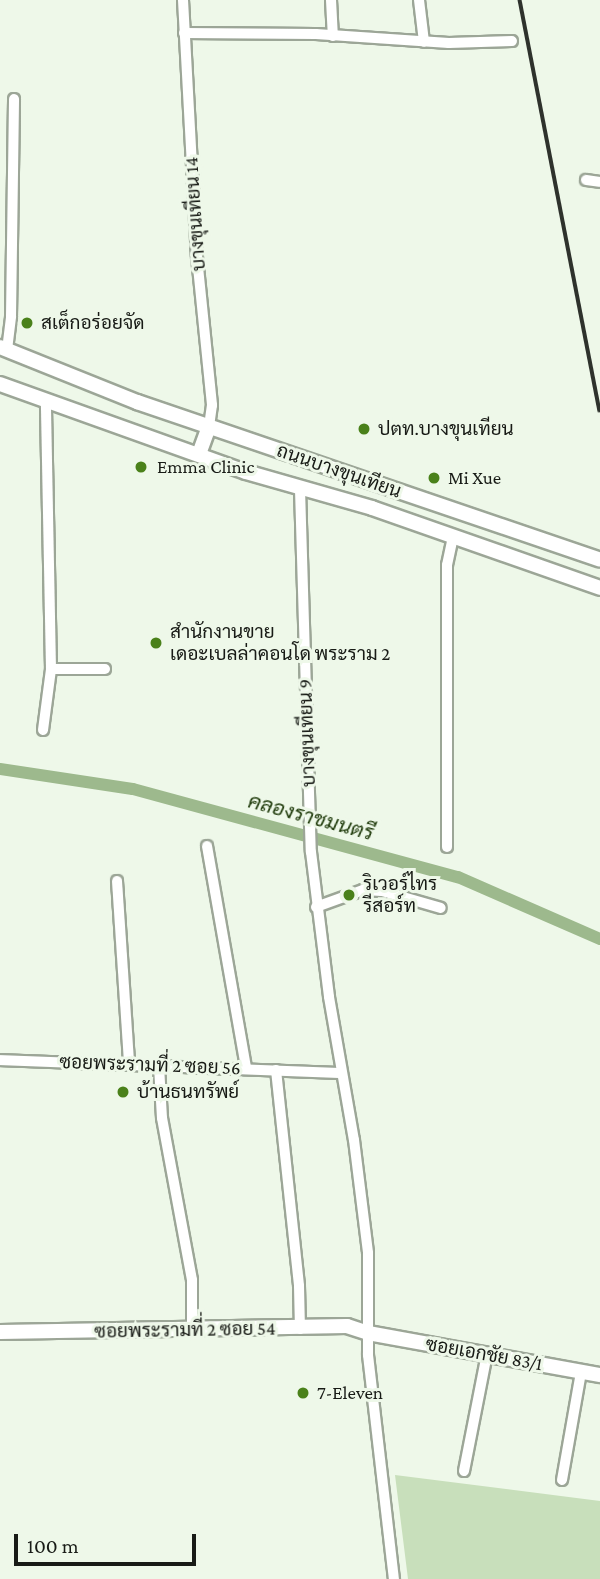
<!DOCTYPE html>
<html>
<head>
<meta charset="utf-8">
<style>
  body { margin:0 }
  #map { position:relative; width:600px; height:1579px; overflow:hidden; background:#eef8e9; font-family:"Crimson Pro",Sarabun,serif }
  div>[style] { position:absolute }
  .green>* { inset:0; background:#c8dfbb }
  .canal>* { height:12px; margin:-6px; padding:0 6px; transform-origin:6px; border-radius:6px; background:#9db98d }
  .roads { filter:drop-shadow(2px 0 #9ca697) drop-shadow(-2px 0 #9ca697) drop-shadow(0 2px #9ca697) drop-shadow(0 -2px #9ca697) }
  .street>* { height:10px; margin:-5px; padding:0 5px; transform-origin:5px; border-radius:5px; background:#fff }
  .secondary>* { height:14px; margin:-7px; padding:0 7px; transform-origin:7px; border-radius:7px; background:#fff }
  .rail>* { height:3.5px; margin:-1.75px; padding:0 1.75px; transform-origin:1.75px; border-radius:1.75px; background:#2e322c }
  .dots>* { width:19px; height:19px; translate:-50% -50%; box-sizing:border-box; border:4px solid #eef8e9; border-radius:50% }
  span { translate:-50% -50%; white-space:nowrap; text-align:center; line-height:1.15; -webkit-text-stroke:6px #eef8e9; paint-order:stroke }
  .street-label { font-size:19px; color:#181b16 }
  .poi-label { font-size:19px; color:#181b16 }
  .left { translate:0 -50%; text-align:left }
  .water-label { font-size:21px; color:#223d0e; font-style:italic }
  .scale { position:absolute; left:14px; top:1534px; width:182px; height:32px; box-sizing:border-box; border:4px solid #181b16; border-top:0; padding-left:9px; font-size:21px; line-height:24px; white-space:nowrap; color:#181b16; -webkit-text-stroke:5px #eef8e9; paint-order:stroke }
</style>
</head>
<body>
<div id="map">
  <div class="green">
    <div style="clip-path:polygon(395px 1475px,600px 1501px,600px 1579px,408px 1579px)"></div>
  </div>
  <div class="canal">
    <div style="left:0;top:769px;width:134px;rotate:8.6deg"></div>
    <div style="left:133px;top:789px;width:337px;rotate:15.2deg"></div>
    <div style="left:458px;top:877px;width:155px;rotate:23.6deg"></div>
  </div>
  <div class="roads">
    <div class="street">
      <div style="left:183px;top:0;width:257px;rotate:86.9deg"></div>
      <div style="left:197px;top:257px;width:149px;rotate:84.2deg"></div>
      <div style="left:212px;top:405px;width:22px;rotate:98deg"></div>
      <div style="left:331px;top:0;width:36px;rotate:87deg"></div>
      <div style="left:419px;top:0;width:42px;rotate:83.2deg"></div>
      <div style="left:184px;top:33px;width:132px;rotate:0.4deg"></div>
      <div style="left:316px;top:34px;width:133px;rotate:3.9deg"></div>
      <div style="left:449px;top:43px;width:63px;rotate:-1.8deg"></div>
      <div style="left:586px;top:180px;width:14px;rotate:8deg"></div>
      <div style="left:7px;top:350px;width:34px;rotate:-83deg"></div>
      <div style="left:11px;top:316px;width:217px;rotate:-89.2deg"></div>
      <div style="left:300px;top:489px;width:363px;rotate:88.3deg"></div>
      <div style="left:311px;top:852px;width:146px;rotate:82.9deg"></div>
      <div style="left:329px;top:997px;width:145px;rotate:80.1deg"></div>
      <div style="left:354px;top:1140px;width:114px;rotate:82.9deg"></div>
      <div style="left:368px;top:1253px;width:102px;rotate:90deg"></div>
      <div style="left:368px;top:1355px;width:226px;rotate:83.4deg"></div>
      <div style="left:51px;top:669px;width:54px"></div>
      <div style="left:43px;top:730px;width:62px;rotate:-82.5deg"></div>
      <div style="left:51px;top:669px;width:269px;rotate:-91.1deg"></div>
      <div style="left:207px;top:846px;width:225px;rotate:80deg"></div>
      <div style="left:447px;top:847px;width:282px;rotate:-90deg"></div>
      <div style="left:447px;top:565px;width:29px;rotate:-78deg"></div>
      <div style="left:117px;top:881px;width:183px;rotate:86.2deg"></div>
      <div style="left:316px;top:907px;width:50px;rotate:-19.9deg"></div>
      <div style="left:363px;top:890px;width:19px;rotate:3deg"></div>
      <div style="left:382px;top:891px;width:61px;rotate:16.1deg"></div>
      <div style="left:0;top:1060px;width:341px;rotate:2.2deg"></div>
      <div style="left:159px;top:1066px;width:52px;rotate:86.7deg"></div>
      <div style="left:162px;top:1118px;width:165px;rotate:79.5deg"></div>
      <div style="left:192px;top:1280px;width:50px;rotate:90deg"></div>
      <div style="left:276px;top:1070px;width:217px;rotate:83.9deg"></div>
      <div style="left:299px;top:1286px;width:43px;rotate:88.7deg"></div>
      <div style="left:464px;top:1471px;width:119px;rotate:-78.9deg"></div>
      <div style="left:562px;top:1480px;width:110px;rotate:-80deg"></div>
    </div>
    <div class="secondary">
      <div style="left:0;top:347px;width:148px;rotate:21.9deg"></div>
      <div style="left:137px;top:402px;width:489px;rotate:18.8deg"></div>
      <div style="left:0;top:384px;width:261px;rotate:19.7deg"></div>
      <div style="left:246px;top:472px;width:131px;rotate:15.9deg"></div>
      <div style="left:372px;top:508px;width:242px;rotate:19.3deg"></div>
      <div style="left:199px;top:454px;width:29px;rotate:-70deg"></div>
      <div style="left:0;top:1332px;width:347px;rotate:-1deg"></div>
      <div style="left:347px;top:1326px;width:22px;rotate:18deg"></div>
      <div style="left:368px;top:1333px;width:236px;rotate:10.3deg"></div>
    </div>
  </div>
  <div class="rail">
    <div style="left:520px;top:0;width:418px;rotate:79deg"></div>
  </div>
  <div class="dots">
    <div style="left:27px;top:323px;background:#4a811a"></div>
    <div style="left:364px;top:429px;background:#4a811a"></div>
    <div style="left:141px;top:467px;background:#4a811a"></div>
    <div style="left:434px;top:478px;background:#4a811a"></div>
    <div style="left:156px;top:643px;background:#4a811a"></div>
    <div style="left:349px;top:895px;background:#4a811a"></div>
    <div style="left:123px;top:1092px;background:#4a811a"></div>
    <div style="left:303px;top:1393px;background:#4a811a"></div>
  </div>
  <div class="street-label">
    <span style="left:195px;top:214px;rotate:-94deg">บางขุนเทียน 14</span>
    <span style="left:339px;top:471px;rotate:19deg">ถนนบางขุนเทียน</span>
    <span style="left:307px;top:733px;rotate:-92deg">บางขุนเทียน 9</span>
    <span style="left:150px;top:1065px;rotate:2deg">ซอยพระรามที่ 2 ซอย 56</span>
    <span style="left:185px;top:1330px;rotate:-1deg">ซอยพระรามที่ 2 ซอย 54</span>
    <span style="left:484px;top:1354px;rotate:10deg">ซอยเอกชัย 83/1</span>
  </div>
  <div class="poi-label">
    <span class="left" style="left:41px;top:323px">สเต็กอร่อยจัด</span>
    <span class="left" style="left:378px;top:429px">ปตท.บางขุนเทียน</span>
    <span class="left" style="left:157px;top:467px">Emma Clinic</span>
    <span class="left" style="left:448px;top:478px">Mi Xue</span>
    <span class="left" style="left:170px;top:643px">สำนักงานขาย<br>เดอะเบลล่าคอนโด พระราม 2</span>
    <span class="left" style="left:363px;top:895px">ริเวอร์ไทร<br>รีสอร์ท</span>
    <span class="left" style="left:137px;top:1092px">บ้านธนทรัพย์</span>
    <span class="left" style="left:317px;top:1393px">7-Eleven</span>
  </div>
  <div class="water-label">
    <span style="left:311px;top:817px;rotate:15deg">คลองราชมนตรี</span>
  </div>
  <div class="scale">100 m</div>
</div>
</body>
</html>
